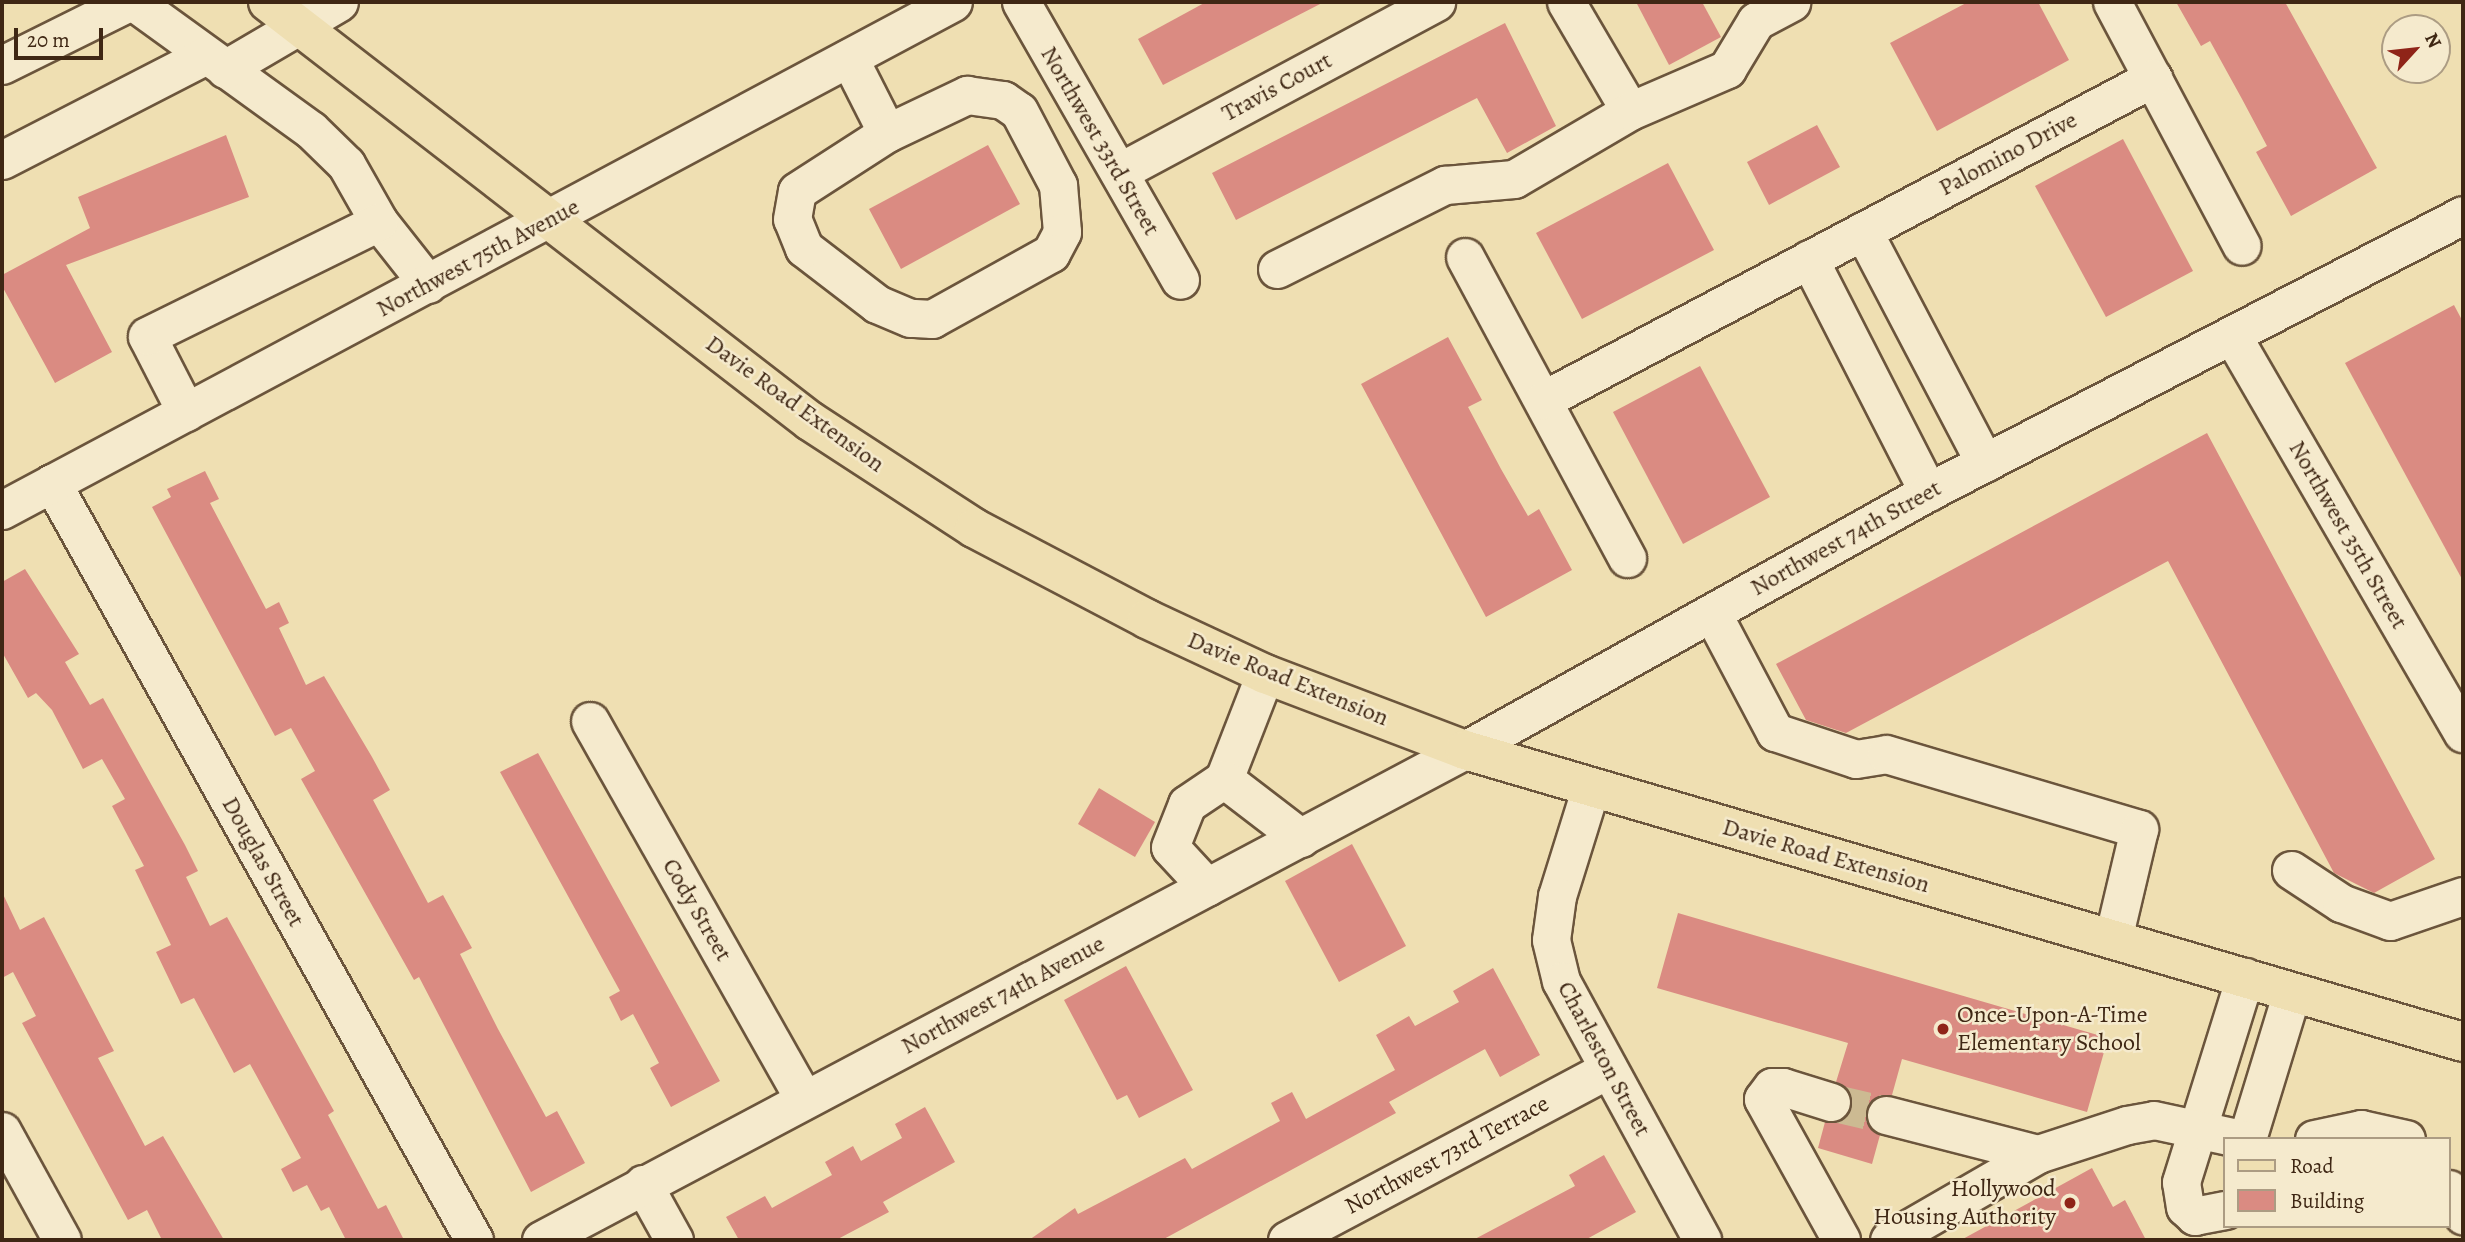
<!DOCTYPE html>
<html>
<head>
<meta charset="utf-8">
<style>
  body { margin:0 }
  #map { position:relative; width:2465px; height:1242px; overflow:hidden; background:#efdfb2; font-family:Alegreya,serif }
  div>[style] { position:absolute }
  .building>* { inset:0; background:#da8b82 }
  .minor-tunnel>* { height:37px; margin-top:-18.5px; transform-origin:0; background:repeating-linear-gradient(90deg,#ccba92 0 37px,transparent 0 55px) }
  .roads { filter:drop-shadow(2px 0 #6b553c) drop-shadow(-2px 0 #6b553c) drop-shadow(0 2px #6b553c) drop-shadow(0 -2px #6b553c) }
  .minor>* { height:37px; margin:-18.5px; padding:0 18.5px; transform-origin:18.5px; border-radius:18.5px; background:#f5eacd }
  .major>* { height:38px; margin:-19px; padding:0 19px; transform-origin:19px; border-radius:19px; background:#efdfb2 }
  .dots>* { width:19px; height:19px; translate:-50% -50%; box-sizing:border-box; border:4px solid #f5eacd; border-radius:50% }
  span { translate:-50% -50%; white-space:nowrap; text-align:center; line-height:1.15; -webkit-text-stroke:5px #f5eacd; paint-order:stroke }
  .street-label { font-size:24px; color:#3f2714 }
  .poi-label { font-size:24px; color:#3f2714 }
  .left { translate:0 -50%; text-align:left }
  .right { translate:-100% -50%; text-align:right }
  .frame { position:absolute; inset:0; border:4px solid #3f2714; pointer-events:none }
  .legend { position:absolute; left:2223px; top:1137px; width:228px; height:91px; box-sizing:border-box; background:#f5eacd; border:2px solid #ac9c83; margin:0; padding:9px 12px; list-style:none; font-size:21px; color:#3f2714 }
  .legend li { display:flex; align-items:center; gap:14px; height:35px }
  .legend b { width:35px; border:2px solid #ac9c83 }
  .north { position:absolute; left:2381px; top:14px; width:70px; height:70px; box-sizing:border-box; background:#f5eacd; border:2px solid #ac9c83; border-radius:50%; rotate:63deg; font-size:19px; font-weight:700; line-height:28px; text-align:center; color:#3f2714 }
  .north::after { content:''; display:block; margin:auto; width:24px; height:32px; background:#8f2418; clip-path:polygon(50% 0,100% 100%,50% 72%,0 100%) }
  .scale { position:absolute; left:14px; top:28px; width:89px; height:32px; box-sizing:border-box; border:4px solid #3f2714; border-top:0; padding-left:9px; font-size:21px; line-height:24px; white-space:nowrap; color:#3f2714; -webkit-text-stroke:5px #f5eacd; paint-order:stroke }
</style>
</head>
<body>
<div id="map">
  <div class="building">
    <div style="clip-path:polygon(1206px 2px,1324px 2px,1163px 85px,1138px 39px)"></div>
    <div style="clip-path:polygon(1636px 2px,1702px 2px,1721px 37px,1669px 65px)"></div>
    <div style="clip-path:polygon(1968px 2px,2038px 2px,2069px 60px,1937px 131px,1890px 43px)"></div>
    <div style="clip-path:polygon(2176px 2px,2285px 2px,2377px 168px,2291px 216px,2256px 152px,2267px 146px,2242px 99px,2210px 41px,2201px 46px)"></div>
    <div style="clip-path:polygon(1505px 23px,1556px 126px,1507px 153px,1477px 98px,1236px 220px,1212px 173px)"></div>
    <div style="clip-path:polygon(1817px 125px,1840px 167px,1769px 205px,1747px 162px)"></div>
    <div style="clip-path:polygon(226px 135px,249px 197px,66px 265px,112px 352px,55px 383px,2px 286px,2px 275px,90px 228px,78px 197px)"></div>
    <div style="clip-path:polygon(2123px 139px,2193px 271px,2106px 317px,2035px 186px)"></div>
    <div style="clip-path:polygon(988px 145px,1020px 204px,901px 269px,869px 209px)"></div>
    <div style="clip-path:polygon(1668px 163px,1714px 250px,1582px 319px,1536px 233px)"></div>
    <div style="clip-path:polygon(2454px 305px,2463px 322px,2463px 581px,2345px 363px)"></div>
    <div style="clip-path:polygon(1448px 337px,1482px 400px,1468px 407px,1501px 469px,1528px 516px,1539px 509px,1572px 570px,1486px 617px,1361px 384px)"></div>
    <div style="clip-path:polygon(1700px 366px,1770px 497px,1683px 544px,1613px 412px)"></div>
    <div style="clip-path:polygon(2207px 433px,2435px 859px,2374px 893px,2334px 873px,2168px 561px,1846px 733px,1806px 720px,1776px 664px)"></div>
    <div style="clip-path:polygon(205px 471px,219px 499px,210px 503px,266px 609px,279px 602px,289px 623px,279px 628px,306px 685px,324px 676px,372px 757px,390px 790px,373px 800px,428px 903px,443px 895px,472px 948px,460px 954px,498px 1029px,546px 1117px,557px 1111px,585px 1163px,531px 1192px,419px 977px,414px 980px,301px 779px,315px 771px,291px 728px,275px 736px,152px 507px,171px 497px,167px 489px)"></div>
    <div style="clip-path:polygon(25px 569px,79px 654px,65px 662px,90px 705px,103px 698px,185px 845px,198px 871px,186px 877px,210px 926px,227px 917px,334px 1111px,328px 1115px,378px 1209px,386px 1205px,404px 1240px,346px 1240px,329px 1207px,321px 1211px,307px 1185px,293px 1192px,281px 1169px,301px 1158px,250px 1064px,234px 1073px,194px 998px,181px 1004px,156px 952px,171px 945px,135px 870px,144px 866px,112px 806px,125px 799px,102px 759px,83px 769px,52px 710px,36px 693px,28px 698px,2px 652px,2px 582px)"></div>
    <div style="clip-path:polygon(538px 753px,720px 1081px,671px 1107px,650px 1068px,659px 1063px,633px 1014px,621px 1021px,609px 997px,620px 991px,500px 772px)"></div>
    <div style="clip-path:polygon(1099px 788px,1155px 822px,1135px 857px,1078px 824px)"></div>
    <div style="clip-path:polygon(1352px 844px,1406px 946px,1339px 982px,1285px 881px)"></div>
    <div style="clip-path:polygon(2px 892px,20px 930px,44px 917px,114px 1051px,98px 1058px,145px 1146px,163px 1136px,224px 1240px,162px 1240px,147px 1210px,128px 1220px,22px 1023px,36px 1016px,13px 972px,2px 978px)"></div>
    <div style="clip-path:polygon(1678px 913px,2108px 1038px,2087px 1112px,1902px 1059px,1892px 1095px,1880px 1095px,1866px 1109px,1866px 1121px,1880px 1135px,1872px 1164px,1818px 1148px,1825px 1122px,1845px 1118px,1851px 1108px,1847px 1088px,1836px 1082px,1848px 1043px,1657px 988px)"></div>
    <div style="clip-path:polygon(1126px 966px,1193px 1090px,1139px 1118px,1127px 1095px,1117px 1100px,1064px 1000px)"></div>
    <div style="clip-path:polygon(1493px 968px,1540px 1055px,1500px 1077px,1485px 1049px,1389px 1102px,1396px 1113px,1162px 1240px,1029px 1240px,1075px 1208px,1078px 1214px,1185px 1158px,1192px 1169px,1280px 1121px,1271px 1103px,1292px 1092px,1306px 1119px,1395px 1070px,1376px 1035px,1409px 1016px,1415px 1026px,1459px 1002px,1453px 991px)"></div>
    <div style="clip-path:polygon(925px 1107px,955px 1162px,883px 1202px,889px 1212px,836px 1240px,739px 1240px,726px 1217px,765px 1196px,772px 1208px,832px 1175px,825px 1162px,853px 1146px,861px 1161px,902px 1138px,895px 1124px)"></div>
    <div style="clip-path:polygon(1604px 1155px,1636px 1212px,1585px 1240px,1473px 1240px,1575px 1186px,1569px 1175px)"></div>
    <div style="clip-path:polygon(2092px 1168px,2113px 1207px,2125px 1200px,2146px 1240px,1961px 1240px)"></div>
  </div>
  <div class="minor-tunnel">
    <div style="left:1831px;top:1102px;width:57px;rotate:13.3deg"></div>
  </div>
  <div class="roads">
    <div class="minor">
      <div style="left:134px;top:2px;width:218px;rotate:35.9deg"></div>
      <div style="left:311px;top:130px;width:49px;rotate:44.2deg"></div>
      <div style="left:346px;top:164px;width:67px;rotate:60.4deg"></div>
      <div style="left:379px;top:222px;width:79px;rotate:51.7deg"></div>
      <div style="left:1021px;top:2px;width:320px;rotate:60.2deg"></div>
      <div style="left:1566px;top:2px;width:126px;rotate:59.6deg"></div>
      <div style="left:2112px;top:2px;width:276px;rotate:62deg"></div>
      <div style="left:849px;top:58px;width:84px;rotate:63.1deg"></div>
      <div style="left:2px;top:65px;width:142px;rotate:-26.4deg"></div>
      <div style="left:225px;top:69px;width:132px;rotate:-30.4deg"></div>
      <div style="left:967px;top:95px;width:36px;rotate:8deg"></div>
      <div style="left:1003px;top:100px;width:19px;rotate:35deg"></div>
      <div style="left:1019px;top:111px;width:84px;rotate:62.2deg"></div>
      <div style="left:1058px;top:185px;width:47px;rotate:85.1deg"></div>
      <div style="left:1062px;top:232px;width:24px;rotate:118deg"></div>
      <div style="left:1051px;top:253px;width:136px;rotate:151deg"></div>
      <div style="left:932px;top:319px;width:22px;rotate:-177deg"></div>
      <div style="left:910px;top:318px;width:36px;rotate:-157deg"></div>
      <div style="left:877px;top:304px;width:92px;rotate:-142.5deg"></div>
      <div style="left:804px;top:248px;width:31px;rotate:-112deg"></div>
      <div style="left:792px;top:219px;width:28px;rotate:-80deg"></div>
      <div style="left:797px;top:191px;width:107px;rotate:-32.8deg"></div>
      <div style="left:887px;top:133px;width:89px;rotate:-25.4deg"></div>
      <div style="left:2px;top:160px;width:229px;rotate:-27.2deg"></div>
      <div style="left:1119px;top:172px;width:360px;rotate:-28.2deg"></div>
      <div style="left:1863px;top:231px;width:262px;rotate:62.3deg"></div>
      <div style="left:1465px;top:257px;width:342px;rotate:61.7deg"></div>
      <div style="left:1809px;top:259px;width:262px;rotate:62.9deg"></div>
      <div style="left:1277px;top:269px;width:188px;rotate:-26.6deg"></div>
      <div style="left:1445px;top:185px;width:69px;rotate:-5deg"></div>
      <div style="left:1514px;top:179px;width:134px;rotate:-30.4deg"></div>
      <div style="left:1630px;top:111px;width:106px;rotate:-23.4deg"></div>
      <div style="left:1727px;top:69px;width:56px;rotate:-58.9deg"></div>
      <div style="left:1756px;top:21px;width:40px;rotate:-28deg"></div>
      <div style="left:2233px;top:337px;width:458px;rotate:59.9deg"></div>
      <div style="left:1543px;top:400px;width:690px;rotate:-27.83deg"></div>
      <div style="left:186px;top:412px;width:85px;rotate:-117.2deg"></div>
      <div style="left:147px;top:336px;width:258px;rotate:-26.2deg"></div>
      <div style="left:52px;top:483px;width:867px;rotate:60.86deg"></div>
      <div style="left:2px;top:510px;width:1078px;rotate:-28.11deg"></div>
      <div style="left:1712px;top:613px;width:135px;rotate:62.1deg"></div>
      <div style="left:1775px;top:732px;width:85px;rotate:18.4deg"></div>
      <div style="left:1856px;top:759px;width:30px;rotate:-9deg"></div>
      <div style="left:1886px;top:754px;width:264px;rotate:16.5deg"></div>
      <div style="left:2139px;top:829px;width:113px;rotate:103.3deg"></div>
      <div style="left:590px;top:721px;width:435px;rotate:60.5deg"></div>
      <div style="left:1224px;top:779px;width:113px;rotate:-68.7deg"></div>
      <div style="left:1591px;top:787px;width:114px;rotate:107.3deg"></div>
      <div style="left:1557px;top:896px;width:44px;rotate:97.8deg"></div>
      <div style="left:1551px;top:940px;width:42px;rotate:76.3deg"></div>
      <div style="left:1561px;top:981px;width:295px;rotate:61.4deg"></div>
      <div style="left:2291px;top:870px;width:60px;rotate:33.4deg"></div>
      <div style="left:2341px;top:903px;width:52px;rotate:20.2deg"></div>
      <div style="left:2390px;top:921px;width:77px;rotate:-18.9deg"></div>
      <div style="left:1207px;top:887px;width:54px;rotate:-132.8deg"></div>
      <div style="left:1170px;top:847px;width:46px;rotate:-68.4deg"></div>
      <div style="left:1187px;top:804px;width:45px;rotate:-34deg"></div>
      <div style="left:1224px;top:779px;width:97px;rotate:37.5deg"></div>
      <div style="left:1831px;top:1102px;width:50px;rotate:-162.6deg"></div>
      <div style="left:1783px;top:1087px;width:11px;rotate:180deg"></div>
      <div style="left:1772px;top:1087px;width:15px;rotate:127deg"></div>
      <div style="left:1763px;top:1099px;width:161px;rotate:61deg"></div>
      <div style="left:1886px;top:1115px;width:157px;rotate:14.4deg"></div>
      <div style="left:2px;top:1131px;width:124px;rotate:61.2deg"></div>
      <div style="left:2247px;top:1139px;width:154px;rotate:-73deg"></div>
      <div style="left:2314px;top:1139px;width:48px;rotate:-12deg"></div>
      <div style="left:2361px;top:1129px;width:46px;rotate:12.5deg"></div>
      <div style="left:643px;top:1184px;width:64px;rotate:61deg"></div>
      <div style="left:2449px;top:1189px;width:30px;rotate:62deg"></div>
      <div style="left:2225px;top:1210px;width:31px;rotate:169deg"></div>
      <div style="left:2195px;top:1216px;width:13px;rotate:-138deg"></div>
      <div style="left:2185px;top:1207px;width:25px;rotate:-99deg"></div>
      <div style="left:2181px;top:1182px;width:215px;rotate:-72.7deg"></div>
      <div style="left:541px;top:1240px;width:1046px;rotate:-27.94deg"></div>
      <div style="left:1465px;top:750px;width:530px;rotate:-29.13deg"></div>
      <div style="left:1928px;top:492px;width:602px;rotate:-27.37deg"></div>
      <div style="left:1287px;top:1240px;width:364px;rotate:-28deg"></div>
      <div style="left:1889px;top:1240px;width:172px;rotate:-30deg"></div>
      <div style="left:2038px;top:1154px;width:94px;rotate:-18deg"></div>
      <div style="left:2127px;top:1125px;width:27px;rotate:-10deg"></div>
      <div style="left:2154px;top:1120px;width:90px;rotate:12.2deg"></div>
    </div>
    <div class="major">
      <div style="left:268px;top:2px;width:685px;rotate:37.71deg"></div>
      <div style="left:810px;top:421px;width:196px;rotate:33.1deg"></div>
      <div style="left:974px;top:528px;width:195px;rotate:27.7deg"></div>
      <div style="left:1147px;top:619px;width:130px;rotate:25deg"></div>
      <div style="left:1265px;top:674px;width:214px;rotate:20.8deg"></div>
      <div style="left:1465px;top:750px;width:1040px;rotate:16.31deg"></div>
    </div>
  </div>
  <div class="dots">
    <div style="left:1943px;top:1029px;background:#8f2418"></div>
    <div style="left:2070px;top:1203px;background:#8f2418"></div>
  </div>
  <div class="street-label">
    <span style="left:1277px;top:87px;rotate:-28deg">Travis Court</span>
    <span style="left:1100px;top:141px;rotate:60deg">Northwest 33rd Street</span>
    <span style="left:2008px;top:154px;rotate:-28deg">Palomino Drive</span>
    <span style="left:478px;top:258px;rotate:-28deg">Northwest 75th Avenue</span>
    <span style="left:795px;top:404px;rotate:36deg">Davie Road Extension</span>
    <span style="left:2348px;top:535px;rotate:60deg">Northwest 35th Street</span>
    <span style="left:1846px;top:538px;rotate:-29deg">Northwest 74th Street</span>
    <span style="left:1288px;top:679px;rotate:22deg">Davie Road Extension</span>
    <span style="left:1826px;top:856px;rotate:16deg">Davie Road Extension</span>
    <span style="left:263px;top:862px;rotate:61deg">Douglas Street</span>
    <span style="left:697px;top:910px;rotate:60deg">Cody Street</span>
    <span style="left:1003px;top:995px;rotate:-28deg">Northwest 74th Avenue</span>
    <span style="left:1604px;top:1059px;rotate:62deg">Charleston Street</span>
    <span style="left:1447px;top:1155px;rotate:-28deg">Northwest 73rd Terrace</span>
  </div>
  <div class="poi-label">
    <span class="left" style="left:1957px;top:1029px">Once-Upon-A-Time<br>Elementary School</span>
    <span class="right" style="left:2056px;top:1203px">Hollywood<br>Housing Authority</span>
  </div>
  <div class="frame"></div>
  <ul class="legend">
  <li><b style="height:9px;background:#efdfb2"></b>Road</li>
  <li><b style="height:19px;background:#da8b82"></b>Building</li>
  </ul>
  <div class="north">N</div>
  <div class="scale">20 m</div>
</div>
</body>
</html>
